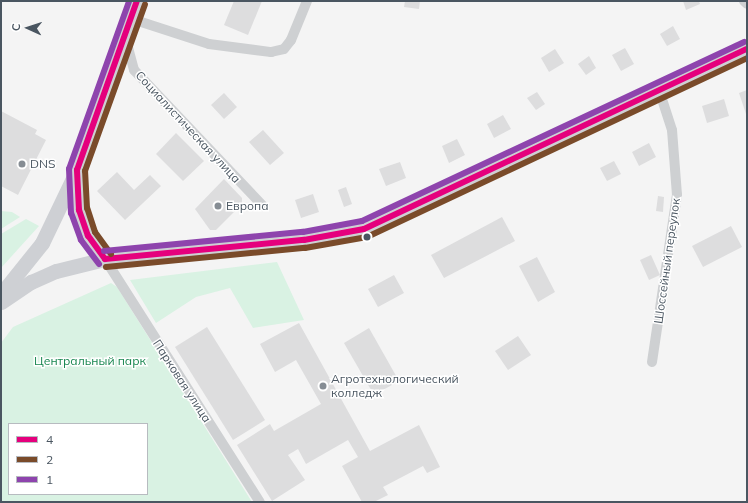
<!DOCTYPE html>
<html>
<head>
<meta charset="utf-8">
<style>
  body { margin:0 }
  #map { position:relative; width:748px; height:503px; overflow:hidden; background:#f4f4f4; font-family:Mulish,sans-serif }
  div>[style] { position:absolute }
  .green>* { inset:0; background:#d9f2e3 }
  .building>* { inset:0; background:#ddddde }
  .street>* { height:10px; margin:-5px; padding:0 5px; transform-origin:5px; border-radius:5px; background:#ced0d2 }
  .secondary>* { height:15px; margin:-7.5px; padding:0 7.5px; transform-origin:7.5px; border-radius:7.5px; background:#ced0d4 }
  .bus-1>* { height:6px; margin:-3px; padding:0 3px; transform-origin:3px; border-radius:3px; background:#e5007d }
  .bus-2>* { height:6px; margin:-3px; padding:0 3px; transform-origin:3px; border-radius:3px; background:#7a4b2a }
  .bus-3>* { height:6px; margin:-3px; padding:0 3px; transform-origin:3px; border-radius:3px; background:#8e44ad }
  .dots>* { width:11px; height:11px; translate:-50% -50%; box-sizing:border-box; border:2px solid #fff; border-radius:50% }
  span { translate:-50% -50%; white-space:nowrap; text-align:center; line-height:1.15; -webkit-text-stroke:3px #fff; paint-order:stroke }
  .street-label { font-size:12px; color:#4a5661 }
  .poi-label { font-size:12px; color:#4a5661 }
  .left { translate:0 -50%; text-align:left }
  .park-label { font-size:12px; color:#17864f }
  .frame { position:absolute; inset:0; border:2px solid #4a5661; pointer-events:none }
  .legend { position:absolute; left:8px; top:423px; width:140px; height:72px; box-sizing:border-box; background:#fff; border:1px solid #b7bbc0; margin:0; padding:5px 7px; list-style:none; font-size:12px; color:#4a5661 }
  .legend li { display:flex; align-items:center; gap:8px; height:20px }
  .legend b { width:20px; border:1px solid #b7bbc0 }
  .north { position:absolute; left:8px; top:8px; width:40px; height:40px; -webkit-text-stroke:3px #fff; paint-order:stroke; rotate:273deg; font-size:11px; font-weight:700; line-height:16px; text-align:center; color:#4a5661 }
  .north::after { content:''; display:block; margin:auto; width:14px; height:18px; background:#4a5661; clip-path:polygon(50% 0,100% 100%,50% 72%,0 100%) }
</style>
</head>
<body>
<div id="map">
  <div class="green">
    <div style="clip-path:polygon(1px 211px,12px 212px,20px 217px,1px 229px)"></div>
    <div style="clip-path:polygon(26px 219px,39px 226px,1px 268px,1px 234px)"></div>
    <div style="clip-path:polygon(277px 262px,304px 320px,253px 328px,230px 288px,196px 297px,156px 323px,130px 280px)"></div>
    <div style="clip-path:polygon(evenodd,111px 283px,117px 287px,252px 502px,1px 502px,1px 343px,13px 327px,111px 283px,9px 424px,147px 424px,147px 494px,9px 494px,9px 424px)"></div>
  </div>
  <div class="building">
    <div style="clip-path:polygon(234px 1px,262px 1px,248px 35px,224px 25px)"></div>
    <div style="clip-path:polygon(405px 1px,420px 1px,419px 9px,404px 7px)"></div>
    <div style="clip-path:polygon(683px 1px,699px 1px,700px 4px,686px 10px)"></div>
    <div style="clip-path:polygon(673px 26px,680px 39px,667px 46px,660px 34px)"></div>
    <div style="clip-path:polygon(625px 48px,634px 64px,621px 71px,612px 55px)"></div>
    <div style="clip-path:polygon(555px 49px,564px 63px,549px 72px,541px 58px)"></div>
    <div style="clip-path:polygon(589px 56px,596px 68px,586px 75px,578px 64px)"></div>
    <div style="clip-path:polygon(747px 90px,747px 117px,739px 93px)"></div>
    <div style="clip-path:polygon(537px 92px,545px 104px,536px 110px,527px 98px)"></div>
    <div style="clip-path:polygon(224px 93px,237px 107px,224px 119px,211px 105px)"></div>
    <div style="clip-path:polygon(724px 99px,729px 116px,707px 123px,702px 106px)"></div>
    <div style="clip-path:polygon(1px 111px,37px 130px,35px 134px,46px 140px,18px 195px,1px 186px)"></div>
    <div style="clip-path:polygon(503px 115px,511px 129px,494px 138px,487px 124px)"></div>
    <div style="clip-path:polygon(263px 130px,284px 153px,270px 165px,249px 142px)"></div>
    <div style="clip-path:polygon(176px 133px,204px 161px,183px 181px,156px 154px)"></div>
    <div style="clip-path:polygon(457px 139px,465px 155px,449px 163px,442px 146px)"></div>
    <div style="clip-path:polygon(649px 143px,656px 157px,639px 166px,632px 152px)"></div>
    <div style="clip-path:polygon(614px 161px,621px 174px,607px 181px,600px 168px)"></div>
    <div style="clip-path:polygon(400px 162px,406px 178px,386px 186px,379px 169px)"></div>
    <div style="clip-path:polygon(117px 172px,134px 190px,150px 175px,161px 186px,125px 220px,97px 191px)"></div>
    <div style="clip-path:polygon(224px 179px,242px 198px,242px 204px,216px 230px,210px 230px,195px 209px)"></div>
    <div style="clip-path:polygon(346px 187px,352px 204px,344px 207px,338px 190px)"></div>
    <div style="clip-path:polygon(313px 194px,319px 212px,301px 218px,295px 200px)"></div>
    <div style="clip-path:polygon(658px 196px,664px 197px,663px 212px,656px 211px)"></div>
    <div style="clip-path:polygon(502px 217px,515px 241px,444px 278px,431px 255px)"></div>
    <div style="clip-path:polygon(731px 226px,742px 247px,703px 267px,692px 246px)"></div>
    <div style="clip-path:polygon(651px 255px,660px 275px,649px 280px,640px 260px)"></div>
    <div style="clip-path:polygon(537px 257px,555px 292px,538px 302px,519px 266px)"></div>
    <div style="clip-path:polygon(394px 275px,404px 293px,378px 307px,368px 289px)"></div>
    <div style="clip-path:polygon(299px 323px,370px 451px,419px 425px,440px 467px,427px 473px,423px 466px,383px 487px,388px 495px,374px 502px,362px 502px,342px 466px,358px 457px,348px 440px,306px 464px,298px 449px,288px 455px,305px 480px,272px 501px,237px 445px,270px 424px,274px 431px,321px 404px,296px 360px,275px 372px,260px 344px)"></div>
    <div style="clip-path:polygon(207px 327px,265px 420px,233px 440px,175px 347px)"></div>
    <div style="clip-path:polygon(369px 328px,399px 381px,374px 395px,344px 343px)"></div>
    <div style="clip-path:polygon(518px 336px,531px 355px,508px 370px,495px 351px)"></div>
  </div>
  <div class="street">
    <div style="left:744px;top:1px;width:4px;rotate:45deg"></div>
    <div style="left:132px;top:19px;width:81px;rotate:18deg"></div>
    <div style="left:209px;top:44px;width:63px;rotate:7.4deg"></div>
    <div style="left:271px;top:52px;width:13px;rotate:-13deg"></div>
    <div style="left:284px;top:49px;width:11px;rotate:-52deg"></div>
    <div style="left:291px;top:40px;width:42px;rotate:-67.7deg"></div>
    <div style="left:126px;top:40px;width:31px;rotate:75deg"></div>
    <div style="left:134px;top:70px;width:187px;rotate:46.5deg"></div>
    <div style="left:105px;top:259px;width:288px;rotate:57.5deg"></div>
    <div style="left:652px;top:362px;width:169px;rotate:-81.5deg"></div>
    <div style="left:677px;top:195px;width:65px;rotate:-94.4deg"></div>
    <div style="left:672px;top:130px;width:42px;rotate:-108deg"></div>
  </div>
  <div class="secondary">
    <div style="left:77px;top:175px;width:35px;rotate:87deg"></div>
    <div style="left:79px;top:210px;width:28px;rotate:71deg"></div>
    <div style="left:88px;top:236px;width:29px;rotate:54deg"></div>
    <div style="left:1px;top:294px;width:65px;rotate:-51.2deg"></div>
    <div style="left:42px;top:243px;width:81px;rotate:-64.4deg"></div>
    <div style="left:77px;top:170px;width:179px;rotate:-70.5deg"></div>
    <div style="left:1px;top:302px;width:36px;rotate:-34deg"></div>
    <div style="left:31px;top:282px;width:27px;rotate:-24deg"></div>
    <div style="left:56px;top:271px;width:50px;rotate:-13.8deg"></div>
    <div style="left:105px;top:259px;width:200px;rotate:-5.5deg"></div>
    <div style="left:304px;top:240px;width:61px;rotate:-10.4deg"></div>
    <div style="left:364px;top:229px;width:423px;rotate:-25.2deg"></div>
  </div>
  <div class="bus-1">
    <div style="left:105px;top:259px;width:200px;rotate:-5.5deg"></div>
    <div style="left:304px;top:240px;width:61px;rotate:-10.4deg"></div>
    <div style="left:364px;top:229px;width:423px;rotate:-25.2deg"></div>
    <div style="left:105px;top:259px;width:29px;rotate:-126deg"></div>
    <div style="left:88px;top:236px;width:28px;rotate:-109deg"></div>
    <div style="left:79px;top:210px;width:40px;rotate:-92.9deg"></div>
    <div style="left:77px;top:170px;width:179px;rotate:-70.5deg"></div>
  </div>
  <div class="bus-2">
    <div style="left:111px;top:254px;width:27px;rotate:-126deg"></div>
    <div style="left:95px;top:232px;width:25px;rotate:-108deg"></div>
    <div style="left:87px;top:208px;width:37px;rotate:-93deg"></div>
    <div style="left:85px;top:171px;width:177px;rotate:-70.2deg"></div>
    <div style="left:106px;top:267px;width:200px;rotate:-5.5deg"></div>
    <div style="left:305px;top:248px;width:63px;rotate:-10.1deg"></div>
    <div style="left:367px;top:237px;width:420px;rotate:-25.2deg"></div>
  </div>
  <div class="bus-3">
    <div style="left:104px;top:251px;width:200px;rotate:-5.5deg"></div>
    <div style="left:303px;top:232px;width:60px;rotate:-10.6deg"></div>
    <div style="left:362px;top:221px;width:422px;rotate:-25.1deg"></div>
    <div style="left:99px;top:264px;width:30px;rotate:-127deg"></div>
    <div style="left:81px;top:240px;width:29px;rotate:-110deg"></div>
    <div style="left:71px;top:213px;width:44px;rotate:-92.6deg"></div>
    <div style="left:69px;top:169px;width:178px;rotate:-70.3deg"></div>
  </div>
  <div class="dots">
    <div style="left:22px;top:164px;background:#868d94"></div>
    <div style="left:218px;top:206px;background:#868d94"></div>
    <div style="left:367px;top:237px;background:#4a5661"></div>
    <div style="left:323px;top:386px;background:#868d94"></div>
  </div>
  <div class="street-label">
    <span style="left:188px;top:127px;rotate:47deg">Социалистическая улица</span>
    <span style="left:667px;top:261px;rotate:-82deg">Шоссейный переулок</span>
    <span style="left:182px;top:381px;rotate:57deg">Парковая улица</span>
  </div>
  <div class="poi-label">
    <span class="left" style="left:30px;top:164px">DNS</span>
    <span class="left" style="left:226px;top:206px">Европа</span>
    <span class="left" style="left:331px;top:386px">Агротехнологический<br>колледж</span>
  </div>
  <div class="park-label">
    <span style="left:90px;top:361px">Центральный парк</span>
  </div>
  <div class="frame"></div>
  <ul class="legend">
  <li><b style="height:5px;background:#e5007d"></b>4</li>
  <li><b style="height:5px;background:#7a4b2a"></b>2</li>
  <li><b style="height:5px;background:#8e44ad"></b>1</li>
  </ul>
  <div class="north">С</div>
</div>
</body>
</html>
